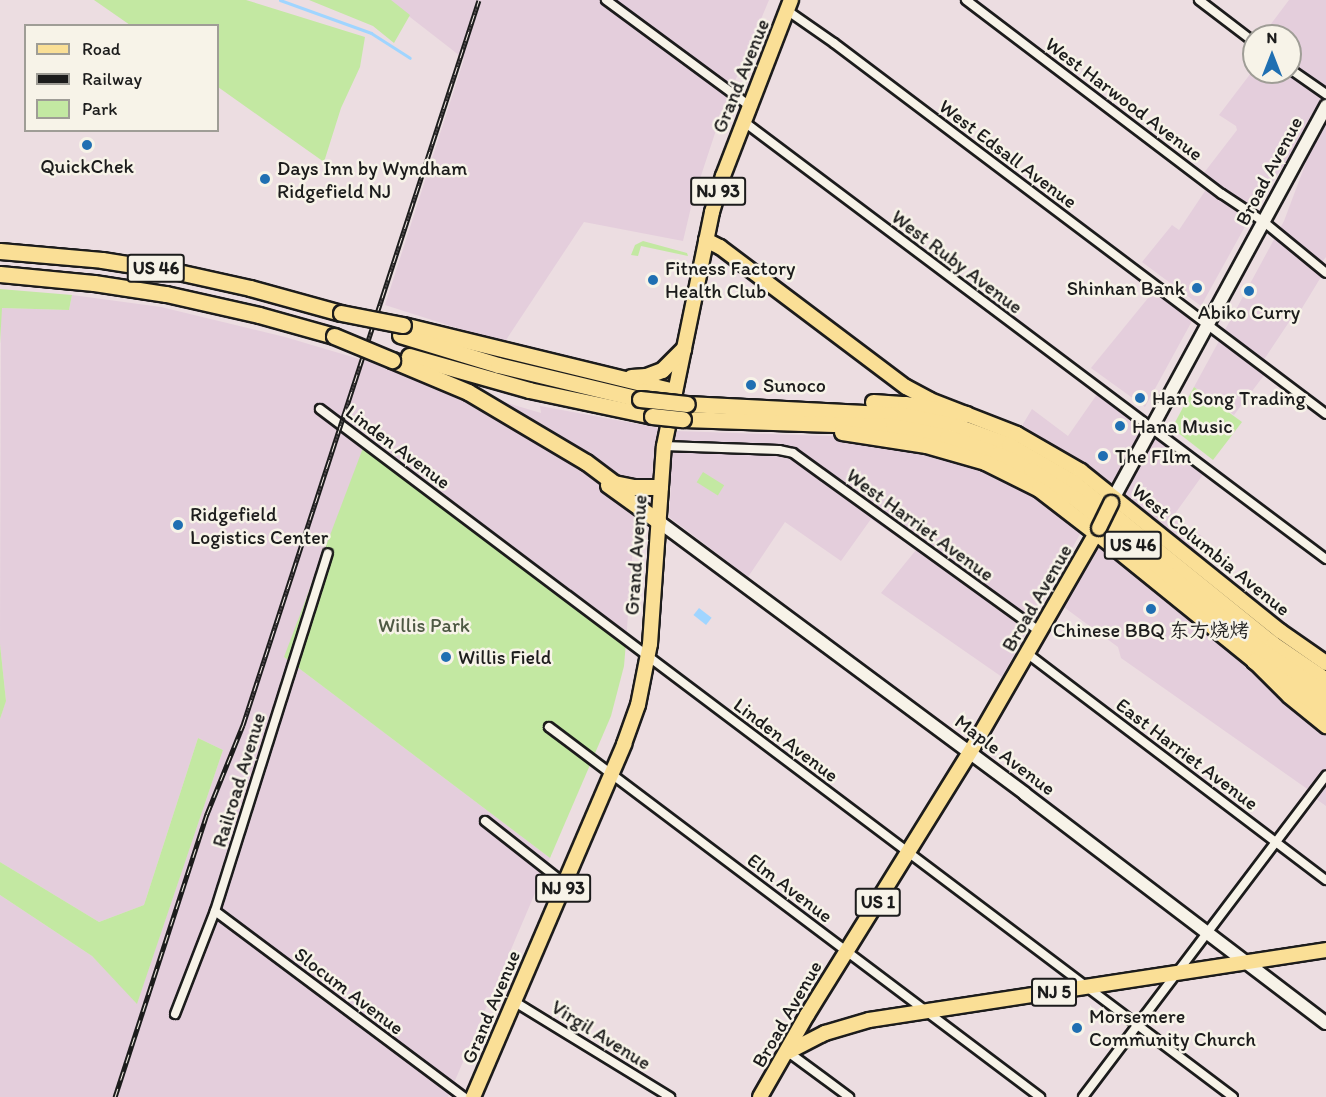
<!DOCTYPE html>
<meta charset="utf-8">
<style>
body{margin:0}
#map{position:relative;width:1326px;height:1097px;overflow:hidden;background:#ecdde1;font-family:Itim,"LXGW WenKai TC",sans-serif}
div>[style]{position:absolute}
.built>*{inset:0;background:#e4cedc}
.green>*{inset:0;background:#c3e8a2;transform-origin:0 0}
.water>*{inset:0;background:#a0d5ff;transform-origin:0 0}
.stream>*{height:3px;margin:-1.5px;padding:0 1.5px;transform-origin:1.5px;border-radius:1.5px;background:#a0d5ff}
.roads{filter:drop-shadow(2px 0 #1c1c1c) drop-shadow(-2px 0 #1c1c1c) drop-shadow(0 2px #1c1c1c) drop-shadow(0 -2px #1c1c1c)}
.street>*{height:8px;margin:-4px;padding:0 4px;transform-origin:4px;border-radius:4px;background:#f7f3e8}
.secondary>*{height:12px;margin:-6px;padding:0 6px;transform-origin:6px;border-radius:6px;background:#f7f3e8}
.primary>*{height:14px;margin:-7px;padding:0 7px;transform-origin:7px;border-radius:7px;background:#fadf96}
.highway>*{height:15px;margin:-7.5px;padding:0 7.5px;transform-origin:7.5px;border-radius:7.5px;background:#fadf96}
.rail>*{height:5px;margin-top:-2.5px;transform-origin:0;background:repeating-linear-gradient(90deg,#f7f3e8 0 9px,#1c1c1c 0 18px);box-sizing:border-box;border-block:2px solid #1c1c1c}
.bridges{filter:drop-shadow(2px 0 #1c1c1c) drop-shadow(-2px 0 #1c1c1c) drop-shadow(0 2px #1c1c1c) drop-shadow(0 -2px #1c1c1c)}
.primary-bridge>*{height:14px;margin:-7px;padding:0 7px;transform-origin:7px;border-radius:7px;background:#fadf96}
.highway-bridge>*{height:15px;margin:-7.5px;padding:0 7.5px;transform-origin:7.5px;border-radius:7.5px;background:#fadf96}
.dots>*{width:16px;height:16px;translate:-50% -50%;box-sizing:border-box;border:3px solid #f7f3e8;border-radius:50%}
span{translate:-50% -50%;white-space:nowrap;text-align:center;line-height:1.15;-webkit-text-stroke:5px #f7f3e8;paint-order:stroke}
.shield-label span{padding:2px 4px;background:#f7f3e8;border:2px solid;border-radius:4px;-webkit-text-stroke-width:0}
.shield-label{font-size:18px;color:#1c1c1c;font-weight:700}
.street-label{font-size:20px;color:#1c1c1c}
.poi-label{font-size:20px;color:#1c1c1c}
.left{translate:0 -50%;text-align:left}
.right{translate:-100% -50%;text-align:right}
.park-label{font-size:20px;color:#4e5944}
.legend{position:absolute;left:24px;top:24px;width:195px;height:108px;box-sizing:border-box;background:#f7f3e8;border:2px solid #9f9d96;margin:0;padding:8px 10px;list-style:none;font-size:18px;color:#1c1c1c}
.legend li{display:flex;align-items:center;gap:12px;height:30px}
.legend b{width:30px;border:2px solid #9f9d96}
.north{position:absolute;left:1242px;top:24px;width:60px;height:60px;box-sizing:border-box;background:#f7f3e8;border:2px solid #9f9d96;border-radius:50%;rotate:0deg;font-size:16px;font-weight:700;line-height:24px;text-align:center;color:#1c1c1c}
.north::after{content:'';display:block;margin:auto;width:21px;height:27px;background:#1f6fb2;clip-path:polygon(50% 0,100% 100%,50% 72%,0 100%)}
</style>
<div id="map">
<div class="built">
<i style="clip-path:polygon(388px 0,769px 0,722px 112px,692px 203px,683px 241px,584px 222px,504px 343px,385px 305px,464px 59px)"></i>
<i style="clip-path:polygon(1289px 0,1326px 0,1326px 104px,1258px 203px,1201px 306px,1142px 262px,1172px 225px,1179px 230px,1209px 185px,1200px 178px,1237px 130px,1236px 126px,1219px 115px,1254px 69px,1254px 72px,1290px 72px,1290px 36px,1262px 36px)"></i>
<i style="clip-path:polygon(1326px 109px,1326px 257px,1318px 267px,1324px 272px,1296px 318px,1293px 316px,1261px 364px,1268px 370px,1234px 415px,1194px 387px,1284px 221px)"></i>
<i style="clip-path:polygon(1153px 292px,1192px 321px,1145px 407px,1091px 368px)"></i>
<i style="clip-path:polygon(72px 295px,161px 307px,285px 337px,541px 413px,540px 406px,676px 431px,829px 436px,862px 439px,909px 448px,991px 471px,1038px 494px,1081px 527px,1080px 534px,1002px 677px,881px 593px,916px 550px,871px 519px,841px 561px,785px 522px,748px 577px,669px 517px,671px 486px,624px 483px,636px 505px,626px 642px,284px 657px,550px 858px,448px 1097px,0 1097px,0 895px,92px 956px,137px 1003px,223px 750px,198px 738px,144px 905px,99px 922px,0 862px,0 719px,6px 700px,0 644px,1px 308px,69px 310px)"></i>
<i style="clip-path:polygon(1100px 390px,1207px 469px,1174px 515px,1203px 537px,1190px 558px,1017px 434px,1032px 409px,1068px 436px)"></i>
<i style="clip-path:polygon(1096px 533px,1326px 726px,1326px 806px,1312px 796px,1313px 793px,1121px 658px,1118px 647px,1057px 602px)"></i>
</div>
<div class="green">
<i style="clip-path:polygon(94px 0,246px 0,365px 37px,360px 67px,341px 108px,324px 162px,218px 87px,218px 26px,130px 25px)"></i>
<i style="clip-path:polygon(309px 0,391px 0,410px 15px,394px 43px,373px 26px)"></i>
<i style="clip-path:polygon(643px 241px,687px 253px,688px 256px,641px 246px,638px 256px,631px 255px,635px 245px)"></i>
<i style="clip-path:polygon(0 289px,72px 295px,69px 310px,2px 308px,0 344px)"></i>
<i style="clip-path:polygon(1194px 387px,1242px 422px,1213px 460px,1172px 428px)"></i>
<i style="clip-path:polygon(366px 440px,626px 642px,624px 666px,611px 716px,550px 858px,284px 657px)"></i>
<i style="left:703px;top:472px;width:25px;height:12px;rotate:32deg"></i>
<i style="clip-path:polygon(0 644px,6px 701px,0 719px)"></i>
<i style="clip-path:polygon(198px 738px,223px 750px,137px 1004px,92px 956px,0 895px,0 862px,99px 922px,144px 905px)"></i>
</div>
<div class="water">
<i style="left:699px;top:608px;width:16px;height:9px;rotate:38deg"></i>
</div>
<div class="stream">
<i style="left:280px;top:0;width:97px;rotate:19.9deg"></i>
<i style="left:371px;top:33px;width:46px;rotate:32.7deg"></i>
</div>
<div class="roads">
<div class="street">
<i style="left:606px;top:0;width:179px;rotate:36.4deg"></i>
<i style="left:966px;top:0;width:321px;rotate:37.2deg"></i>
<i style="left:1222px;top:194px;width:50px;rotate:33.7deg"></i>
<i style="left:1264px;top:222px;width:80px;rotate:39.4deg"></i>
<i style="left:1199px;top:0;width:69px;rotate:37.4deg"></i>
<i style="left:788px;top:11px;width:56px;rotate:34.8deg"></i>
<i style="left:834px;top:43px;width:616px;rotate:37.02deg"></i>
<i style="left:1290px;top:69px;width:44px;rotate:34.8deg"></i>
<i style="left:743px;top:121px;width:729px;rotate:36.92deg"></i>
<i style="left:320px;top:409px;width:1143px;rotate:37deg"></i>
<i style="left:664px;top:446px;width:115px;rotate:2deg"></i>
<i style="left:779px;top:450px;width:14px;rotate:12deg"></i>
<i style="left:793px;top:453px;width:305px;rotate:35.9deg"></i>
<i style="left:1028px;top:654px;width:374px;rotate:37.2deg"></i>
<i style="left:549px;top:727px;width:615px;rotate:37deg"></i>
<i style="left:485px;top:821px;width:102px;rotate:38.2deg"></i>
<i style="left:215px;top:911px;width:311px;rotate:36.8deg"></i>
<i style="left:515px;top:1002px;width:182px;rotate:31.5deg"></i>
<i style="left:175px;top:1014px;width:110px;rotate:-68.8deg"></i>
<i style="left:215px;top:911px;width:375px;rotate:-72.5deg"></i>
<i style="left:788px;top:1052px;width:76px;rotate:36.4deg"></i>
<i style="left:1083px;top:1097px;width:403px;rotate:-52.9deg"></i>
</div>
<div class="secondary">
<i style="left:1114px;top:497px;width:445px;rotate:-61.5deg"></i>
<i style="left:658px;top:521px;width:457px;rotate:36.6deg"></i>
<i style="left:1025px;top:794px;width:378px;rotate:37.3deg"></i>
</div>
<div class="primary">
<i style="left:706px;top:240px;width:16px;rotate:27deg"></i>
<i style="left:720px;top:247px;width:233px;rotate:37deg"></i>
<i style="left:906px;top:387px;width:27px;rotate:28deg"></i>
<i style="left:930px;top:400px;width:93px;rotate:21.3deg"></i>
<i style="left:1017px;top:434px;width:74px;rotate:30deg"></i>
<i style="left:1081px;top:471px;width:255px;rotate:38.8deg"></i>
<i style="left:1280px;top:631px;width:56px;rotate:34.8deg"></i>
<i style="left:1096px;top:533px;width:203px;rotate:39deg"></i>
<i style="left:1254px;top:661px;width:49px;rotate:45deg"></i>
<i style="left:1289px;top:696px;width:48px;rotate:39deg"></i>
<i style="left:788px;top:1052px;width:42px;rotate:-27.2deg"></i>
<i style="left:825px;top:1033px;width:46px;rotate:-16.5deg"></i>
<i style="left:869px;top:1020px;width:462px;rotate:-8.7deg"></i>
<i style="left:473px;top:1097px;width:384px;rotate:-66.8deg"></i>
<i style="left:624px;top:744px;width:41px;rotate:-70.3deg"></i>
<i style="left:638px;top:705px;width:62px;rotate:-78.9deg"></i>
<i style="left:650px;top:644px;width:198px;rotate:-86deg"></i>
<i style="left:664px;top:446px;width:239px;rotate:-78.4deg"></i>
<i style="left:712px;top:212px;width:38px;rotate:-73deg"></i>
<i style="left:723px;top:176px;width:189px;rotate:-68.9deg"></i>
<i style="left:760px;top:1097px;width:95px;rotate:-60.2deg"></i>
<i style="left:807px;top:1015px;width:315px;rotate:-58.2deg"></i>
<i style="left:973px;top:747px;width:253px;rotate:-60.1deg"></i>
</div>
<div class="highway">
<i style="left:0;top:251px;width:102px;rotate:5deg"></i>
<i style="left:102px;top:260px;width:77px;rotate:9deg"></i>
<i style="left:178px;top:272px;width:74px;rotate:12.5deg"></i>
<i style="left:250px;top:288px;width:94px;rotate:15.4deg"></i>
<i style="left:0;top:274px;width:94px;rotate:5.5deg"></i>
<i style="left:94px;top:283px;width:73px;rotate:8.7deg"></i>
<i style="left:166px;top:294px;width:95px;rotate:12.7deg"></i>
<i style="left:259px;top:315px;width:78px;rotate:15.6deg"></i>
<i style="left:403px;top:325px;width:279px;rotate:13.7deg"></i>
<i style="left:400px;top:335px;width:102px;rotate:17deg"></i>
<i style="left:498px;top:365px;width:146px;rotate:13.5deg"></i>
<i style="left:409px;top:356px;width:125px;rotate:15.8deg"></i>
<i style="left:529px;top:390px;width:126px;rotate:11.9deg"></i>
<i style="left:392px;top:360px;width:82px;rotate:22.8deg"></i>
<i style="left:468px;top:392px;width:137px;rotate:30.7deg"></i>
<i style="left:586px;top:462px;width:35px;rotate:37deg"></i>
<i style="left:614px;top:483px;width:19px;rotate:12deg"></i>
<i style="left:633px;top:487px;width:27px"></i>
<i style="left:631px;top:377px;width:15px;rotate:-4deg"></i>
<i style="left:646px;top:376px;width:17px;rotate:-21deg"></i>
<i style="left:662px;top:370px;width:30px;rotate:-45deg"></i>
<i style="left:873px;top:402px;width:32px;rotate:4deg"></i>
<i style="left:905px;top:404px;width:62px;rotate:9.3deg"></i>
<i style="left:687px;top:404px;width:217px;rotate:2.9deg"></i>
<i style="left:904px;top:415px;width:54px;rotate:11.7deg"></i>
<i style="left:957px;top:426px;width:55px;rotate:20.1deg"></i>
<i style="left:1009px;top:445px;width:74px;rotate:30deg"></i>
<i style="left:1073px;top:482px;width:257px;rotate:39deg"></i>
<i style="left:1273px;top:644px;width:64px;rotate:34.2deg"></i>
<i style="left:683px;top:419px;width:210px;rotate:1.9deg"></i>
<i style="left:893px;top:426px;width:55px;rotate:11.5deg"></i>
<i style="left:947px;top:437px;width:54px;rotate:18.4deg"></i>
<i style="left:998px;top:454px;width:37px;rotate:26deg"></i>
<i style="left:1031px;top:470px;width:55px;rotate:33.1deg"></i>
<i style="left:1077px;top:500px;width:237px;rotate:39.2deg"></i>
<i style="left:1261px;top:650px;width:78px;rotate:34.1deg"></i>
<i style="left:842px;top:432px;width:85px;rotate:8.8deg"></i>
<i style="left:926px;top:445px;width:61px;rotate:16.1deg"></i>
<i style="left:985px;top:462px;width:60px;rotate:26.6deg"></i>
<i style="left:1039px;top:489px;width:72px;rotate:37.7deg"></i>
<i style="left:608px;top:485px;width:62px;rotate:35.8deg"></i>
<i style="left:1254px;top:661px;width:87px;rotate:34.2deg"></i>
</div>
</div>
<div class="rail">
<i style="left:115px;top:1097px;width:298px;rotate:-72deg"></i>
<i style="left:207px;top:814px;width:96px;rotate:-68deg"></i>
<i style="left:243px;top:725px;width:762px;rotate:-71.97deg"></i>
</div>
<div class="bridges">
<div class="primary-bridge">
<i style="left:1099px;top:528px;width:28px;rotate:-64deg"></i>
</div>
<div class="highway-bridge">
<i style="left:341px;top:313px;width:63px;rotate:11deg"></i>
<i style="left:334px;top:336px;width:63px;rotate:22.5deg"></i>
<i style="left:640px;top:399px;width:47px;rotate:6.1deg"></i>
<i style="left:652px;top:416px;width:31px;rotate:6deg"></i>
</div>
</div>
<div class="dots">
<i style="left:87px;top:145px;background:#1f6fb2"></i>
<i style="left:265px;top:179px;background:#1f6fb2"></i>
<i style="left:653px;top:280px;background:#1f6fb2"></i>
<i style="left:1197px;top:288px;background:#1f6fb2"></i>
<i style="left:1249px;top:291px;background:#1f6fb2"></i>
<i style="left:751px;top:385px;background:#1f6fb2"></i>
<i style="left:1140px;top:398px;background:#1f6fb2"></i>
<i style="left:1120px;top:426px;background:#1f6fb2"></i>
<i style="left:1103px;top:456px;background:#1f6fb2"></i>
<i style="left:178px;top:525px;background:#1f6fb2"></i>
<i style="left:1151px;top:609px;background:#1f6fb2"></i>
<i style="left:446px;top:657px;background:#1f6fb2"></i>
<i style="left:1077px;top:1028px;background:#1f6fb2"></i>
</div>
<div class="shield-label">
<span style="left:718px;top:191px">NJ 93</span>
<span style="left:156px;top:268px">US 46</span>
<span style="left:1133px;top:545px">US 46</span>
<span style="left:563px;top:888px">NJ 93</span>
<span style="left:878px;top:902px">US 1</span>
<span style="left:1054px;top:992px">NJ 5</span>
</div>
<div class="street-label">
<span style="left:741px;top:76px;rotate:-68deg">Grand Avenue</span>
<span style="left:1124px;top:99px;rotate:37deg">West Harwood Avenue</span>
<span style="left:1008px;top:154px;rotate:37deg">West Edsall Avenue</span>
<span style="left:1269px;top:171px;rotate:-62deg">Broad Avenue</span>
<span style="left:957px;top:262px;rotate:37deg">West Ruby Avenue</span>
<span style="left:398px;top:447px;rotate:37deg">Linden Avenue</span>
<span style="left:920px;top:525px;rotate:36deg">West Harriet Avenue</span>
<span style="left:1211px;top:550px;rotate:39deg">West Columbia Avenue</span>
<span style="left:636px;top:555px;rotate:-86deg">Grand Avenue</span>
<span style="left:1037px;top:598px;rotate:-60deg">Broad Avenue</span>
<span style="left:786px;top:740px;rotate:37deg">Linden Avenue</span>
<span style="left:1187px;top:754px;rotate:37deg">East Harriet Avenue</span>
<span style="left:1005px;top:755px;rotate:37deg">Maple Avenue</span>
<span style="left:239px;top:780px;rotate:-73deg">Railroad Avenue</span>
<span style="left:790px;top:888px;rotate:37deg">Elm Avenue</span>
<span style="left:349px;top:991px;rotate:37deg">Slocum Avenue</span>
<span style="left:491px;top:1007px;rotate:-67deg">Grand Avenue</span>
<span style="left:787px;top:1014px;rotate:-60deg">Broad Avenue</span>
<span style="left:601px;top:1035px;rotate:32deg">Virgil Avenue</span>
</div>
<div class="poi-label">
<span style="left:87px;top:166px">QuickChek</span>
<span class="left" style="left:277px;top:180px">Days Inn by Wyndham<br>Ridgefield NJ</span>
<span class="left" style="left:665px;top:280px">Fitness Factory<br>Health Club</span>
<span class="right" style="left:1185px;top:288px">Shinhan Bank</span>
<span style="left:1249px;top:312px">Abiko Curry</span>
<span class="left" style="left:763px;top:385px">Sunoco</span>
<span class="left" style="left:1152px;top:398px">Han Song Trading</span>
<span class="left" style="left:1132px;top:426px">Hana Music</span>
<span class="left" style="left:1115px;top:456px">The FIlm</span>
<span class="left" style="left:190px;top:526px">Ridgefield<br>Logistics Center</span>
<span style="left:1151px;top:630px">Chinese BBQ 东方烧烤</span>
<span class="left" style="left:458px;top:657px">Willis Field</span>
<span class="left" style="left:1089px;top:1028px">Morsemere<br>Community Church</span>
</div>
<div class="park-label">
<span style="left:424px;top:625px">Willis Park</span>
</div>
<ul class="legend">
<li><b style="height:8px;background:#fadf96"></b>Road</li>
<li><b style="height:8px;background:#1c1c1c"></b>Railway</li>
<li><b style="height:16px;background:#c3e8a2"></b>Park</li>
</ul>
<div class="north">N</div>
</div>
